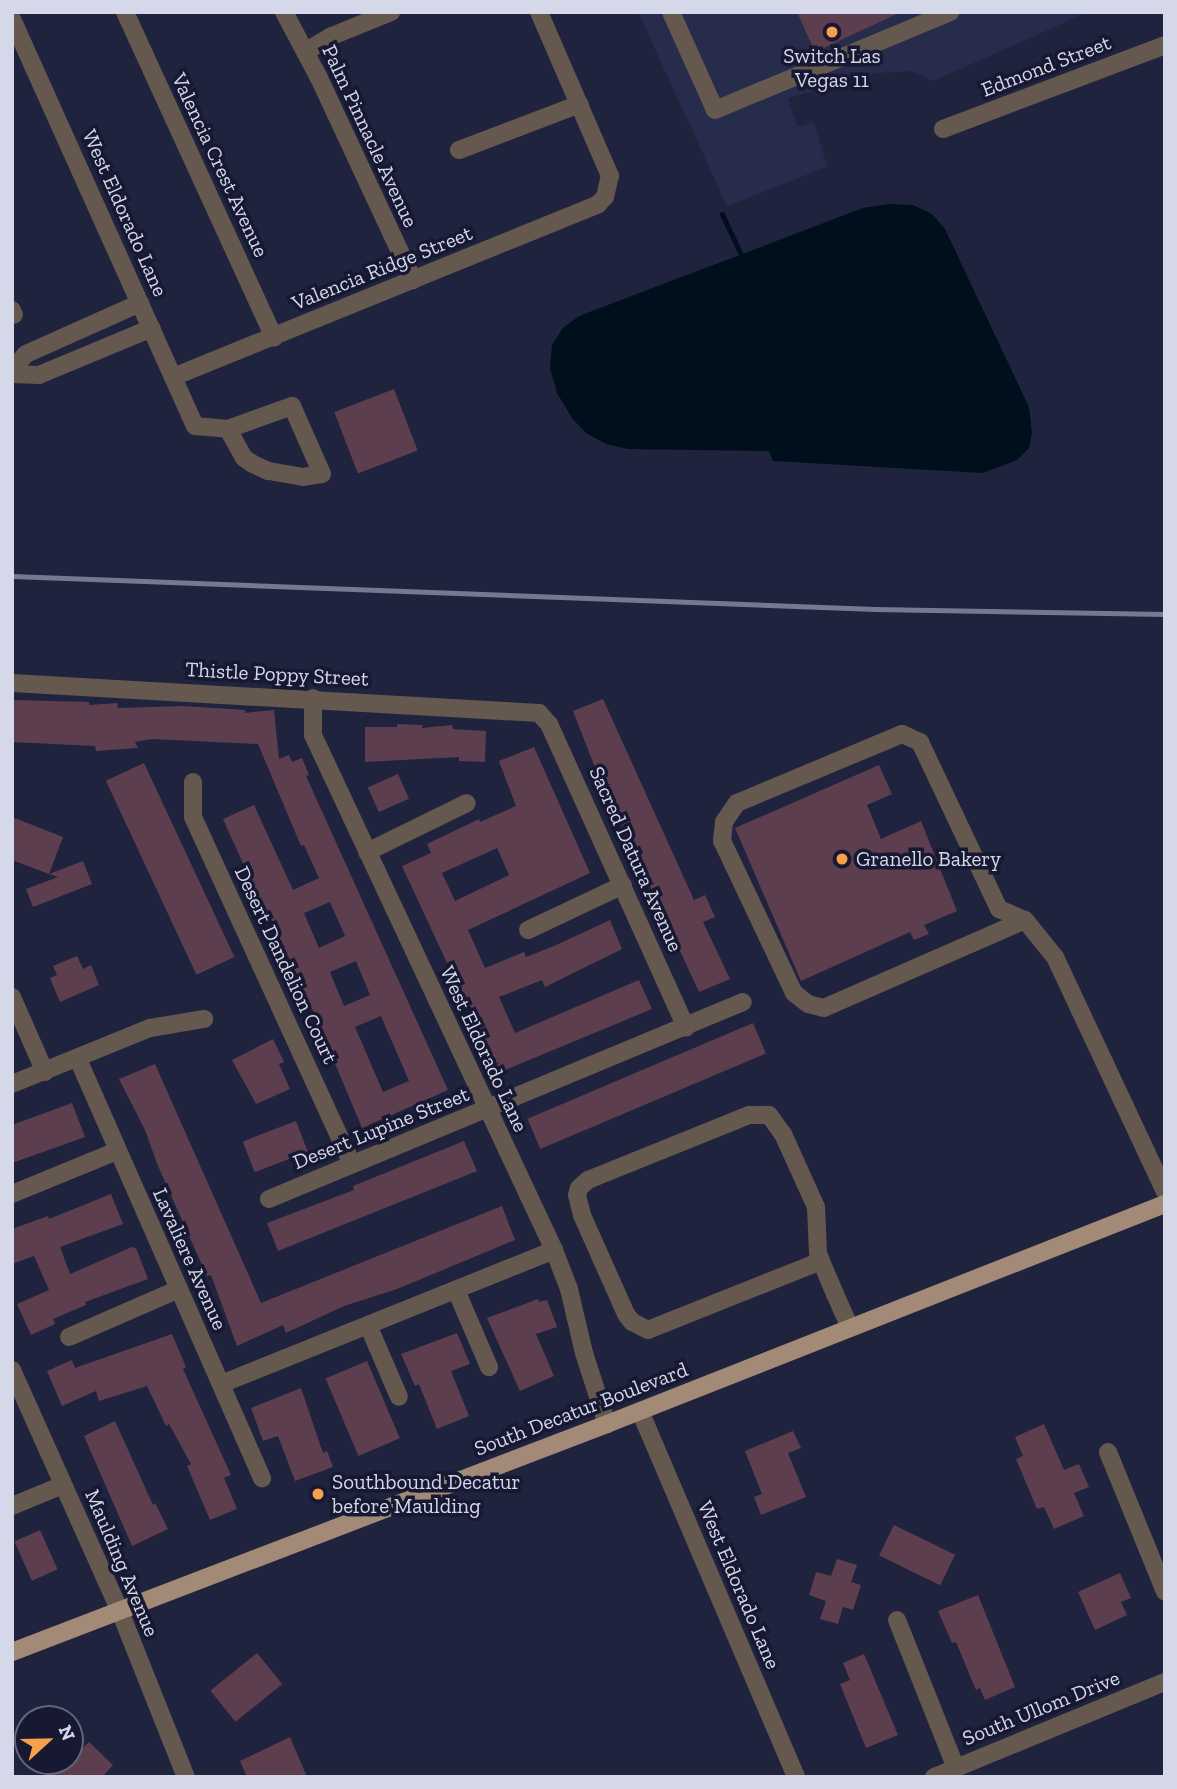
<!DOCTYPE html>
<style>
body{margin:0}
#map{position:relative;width:1177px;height:1789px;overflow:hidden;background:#20233e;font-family:"Zilla Slab",serif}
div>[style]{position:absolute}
.built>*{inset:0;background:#272b4c}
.water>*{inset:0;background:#000f1c}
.stream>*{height:5px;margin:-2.5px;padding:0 2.5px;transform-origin:2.5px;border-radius:2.5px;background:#000f1c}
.building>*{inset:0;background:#5d3e4f;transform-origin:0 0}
.minor>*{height:18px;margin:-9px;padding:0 9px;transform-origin:9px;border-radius:9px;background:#65584f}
.major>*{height:18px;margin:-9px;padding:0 9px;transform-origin:9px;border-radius:9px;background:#a38a76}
.rail>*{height:5px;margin:-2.5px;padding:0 2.5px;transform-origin:2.5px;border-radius:2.5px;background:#76798f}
.dots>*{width:19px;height:19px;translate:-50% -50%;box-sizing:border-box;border:4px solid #171933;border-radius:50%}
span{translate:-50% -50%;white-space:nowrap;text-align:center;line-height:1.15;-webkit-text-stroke:7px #171933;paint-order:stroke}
.poi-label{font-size:21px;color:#d4d8e9}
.left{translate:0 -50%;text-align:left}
.street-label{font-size:21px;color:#d4d8e9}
.frame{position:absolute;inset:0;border:14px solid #d4d8e9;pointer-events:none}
.north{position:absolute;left:14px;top:1705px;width:70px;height:70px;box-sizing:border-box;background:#171933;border:2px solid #63657c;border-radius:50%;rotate:68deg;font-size:19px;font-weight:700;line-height:28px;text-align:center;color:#d4d8e9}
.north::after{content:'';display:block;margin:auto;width:24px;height:32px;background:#f9a04c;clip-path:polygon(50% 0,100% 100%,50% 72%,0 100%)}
</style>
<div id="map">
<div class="built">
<i style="clip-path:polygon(638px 12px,1088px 12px,934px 81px,910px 71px,878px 73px,788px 98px,797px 127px,814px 122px,827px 167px,727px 206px)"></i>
</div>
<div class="water">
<i style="clip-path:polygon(889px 204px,913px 205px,932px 214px,945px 229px,1029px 407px,1032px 433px,1029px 448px,1017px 460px,983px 473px,773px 461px,769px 451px,628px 449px,606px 444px,586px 433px,572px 418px,557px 393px,550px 368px,552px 345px,563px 328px,579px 316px,863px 208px)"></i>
</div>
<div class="stream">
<i style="left:722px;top:214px;width:50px;rotate:65deg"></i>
</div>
<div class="building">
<i style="clip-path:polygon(797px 12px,901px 12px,815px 52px)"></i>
<i style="left:394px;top:389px;width:66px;height:64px;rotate:69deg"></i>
<i style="clip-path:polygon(603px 699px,694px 900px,705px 895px,715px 917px,703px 922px,730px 979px,699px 992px,594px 765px,573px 711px)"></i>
<i style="clip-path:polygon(evenodd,12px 700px,89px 702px,89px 705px,117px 703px,118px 708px,183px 706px,245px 710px,245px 713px,274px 710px,279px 759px,289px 755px,292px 762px,302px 758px,309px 775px,306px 776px,448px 1090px,362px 1128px,314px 1013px,288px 956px,285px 957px,223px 819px,254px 805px,293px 890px,319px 878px,304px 845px,301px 846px,258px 744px,152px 739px,135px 742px,138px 748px,96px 751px,95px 746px,12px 742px,12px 700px,330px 902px,345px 936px,319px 948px,304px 913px,330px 902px,12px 700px,356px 961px,370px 995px,344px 1006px,330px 972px,356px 961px,12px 700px,381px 1016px,409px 1081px,383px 1092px,355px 1027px,381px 1016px)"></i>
<i style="clip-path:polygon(397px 724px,423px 725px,422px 728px,452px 725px,453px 729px,486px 731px,485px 762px,459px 761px,459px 757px,365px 762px,365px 727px,397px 727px)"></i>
<i style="clip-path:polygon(evenodd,534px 747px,590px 873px,468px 930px,485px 968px,524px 952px,526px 957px,554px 946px,610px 920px,622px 949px,545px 987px,542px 980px,499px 997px,515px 1033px,639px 980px,652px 1009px,498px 1073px,402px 866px,431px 853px,427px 844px,479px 819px,480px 822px,516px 806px,499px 761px,534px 747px,497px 848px,509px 875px,455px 901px,442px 873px,497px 848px)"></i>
<i style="left:144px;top:763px;width:214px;height:42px;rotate:65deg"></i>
<i style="clip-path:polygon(879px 765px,892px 794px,867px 805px,881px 839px,921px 821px,957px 911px,924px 925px,929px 934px,914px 940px,910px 932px,801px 981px,735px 828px)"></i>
<i style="left:398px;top:774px;width:27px;height:33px;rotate:66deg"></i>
<i style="clip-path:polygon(12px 817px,63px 837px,49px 874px,12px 860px)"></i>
<i style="clip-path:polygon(83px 861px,92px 884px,33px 907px,26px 889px,58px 877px,49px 874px)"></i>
<i style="clip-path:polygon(77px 956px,83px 969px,91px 965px,99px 985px,60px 1002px,50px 978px,57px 975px,53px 966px)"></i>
<i style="left:753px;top:1023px;width:33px;height:245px;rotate:67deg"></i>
<i style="clip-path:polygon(273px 1039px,284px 1062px,279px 1064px,290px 1089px,256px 1104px,232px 1060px)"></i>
<i style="clip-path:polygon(155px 1064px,261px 1303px,502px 1206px,515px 1240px,397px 1289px,344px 1306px,286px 1333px,283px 1325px,237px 1346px,211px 1275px,207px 1276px,158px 1166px,145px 1130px,119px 1079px)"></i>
<i style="clip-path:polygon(72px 1103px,85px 1137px,12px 1163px,12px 1125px)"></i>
<i style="left:296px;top:1121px;width:33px;height:57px;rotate:69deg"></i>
<i style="clip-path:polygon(464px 1141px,477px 1171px,278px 1251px,267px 1223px,354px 1190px,353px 1186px)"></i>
<i style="clip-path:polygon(111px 1194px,123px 1224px,60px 1247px,70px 1274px,132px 1247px,136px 1248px,148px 1279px,85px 1302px,86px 1305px,53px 1319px,55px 1324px,31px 1335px,17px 1304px,49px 1290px,34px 1256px,12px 1264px,12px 1229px,48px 1216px,49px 1219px)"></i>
<i style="clip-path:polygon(538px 1299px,539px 1302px,547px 1300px,557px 1327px,536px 1334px,554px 1376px,520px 1391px,487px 1318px)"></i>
<i style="clip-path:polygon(457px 1333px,470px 1364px,451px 1371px,469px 1416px,437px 1429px,419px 1384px,415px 1386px,401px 1354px)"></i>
<i style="clip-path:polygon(172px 1334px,186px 1367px,183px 1369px,231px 1475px,224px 1478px,237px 1509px,210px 1520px,187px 1466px,191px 1464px,169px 1424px,166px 1426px,147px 1386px,99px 1401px,96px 1391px,62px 1406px,47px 1371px,72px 1360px,75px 1368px)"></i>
<i style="left:367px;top:1361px;width:84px;height:45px;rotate:67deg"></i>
<i style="clip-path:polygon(301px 1388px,323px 1453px,327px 1451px,333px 1467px,295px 1481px,278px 1436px,263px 1441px,251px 1408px)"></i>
<i style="clip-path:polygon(115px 1421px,153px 1505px,155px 1503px,168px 1529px,132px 1546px,84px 1436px)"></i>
<i style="clip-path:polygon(1044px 1424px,1064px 1470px,1079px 1464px,1089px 1487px,1074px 1493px,1084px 1516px,1054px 1529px,1044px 1507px,1037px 1509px,1016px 1459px,1023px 1456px,1015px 1437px)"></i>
<i style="clip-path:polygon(793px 1431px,801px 1448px,788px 1453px,806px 1497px,761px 1515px,754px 1497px,762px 1494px,745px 1451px)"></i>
<i style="left:894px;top:1525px;width:68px;height:34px;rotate:26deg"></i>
<i style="left:40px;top:1530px;width:43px;height:28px;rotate:66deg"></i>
<i style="clip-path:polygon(837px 1559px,857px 1565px,851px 1582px,861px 1585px,853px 1610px,843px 1607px,838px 1624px,820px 1619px,826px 1601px,809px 1595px,816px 1572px,831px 1576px)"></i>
<i style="clip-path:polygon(1120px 1573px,1131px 1598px,1121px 1602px,1127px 1615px,1095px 1630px,1078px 1592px)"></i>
<i style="clip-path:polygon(978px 1595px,1015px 1687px,985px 1700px,980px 1688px,976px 1690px,956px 1642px,952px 1643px,938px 1611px)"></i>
<i style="left:257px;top:1653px;width:40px;height:60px;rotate:51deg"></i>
<i style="clip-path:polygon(864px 1654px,898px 1735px,866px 1748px,840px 1684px,850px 1680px,843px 1663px)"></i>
<i style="clip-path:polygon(290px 1737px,307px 1777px,247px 1777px,240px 1761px)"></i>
<i style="clip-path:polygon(89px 1742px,113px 1765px,102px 1777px,42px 1777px,50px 1768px,43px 1761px,70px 1761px)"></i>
</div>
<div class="minor">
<i style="left:125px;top:12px;width:358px;rotate:65.4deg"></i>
<i style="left:284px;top:12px;width:75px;rotate:62.1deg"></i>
<i style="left:319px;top:78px;width:223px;rotate:65deg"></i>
<i style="left:671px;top:12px;width:107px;rotate:65.8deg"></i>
<i style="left:715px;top:110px;width:255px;rotate:-22.6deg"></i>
<i style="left:12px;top:19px;width:446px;rotate:65.8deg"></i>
<i style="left:195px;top:426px;width:33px;rotate:5deg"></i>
<i style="left:228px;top:429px;width:68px;rotate:-19.8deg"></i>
<i style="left:292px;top:406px;width:74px;rotate:66.2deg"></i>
<i style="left:322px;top:474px;width:19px;rotate:171deg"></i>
<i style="left:303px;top:477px;width:36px;rotate:-170deg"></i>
<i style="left:268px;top:471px;width:17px;rotate:-155deg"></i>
<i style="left:253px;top:464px;width:11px;rotate:-146deg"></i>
<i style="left:244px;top:458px;width:33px;rotate:-119deg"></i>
<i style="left:305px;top:52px;width:31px;rotate:-31deg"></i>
<i style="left:332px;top:36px;width:64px;rotate:-22.1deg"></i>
<i style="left:943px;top:129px;width:237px;rotate:-20.7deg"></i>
<i style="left:459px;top:150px;width:129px;rotate:-20.8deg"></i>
<i style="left:12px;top:310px;width:5px;rotate:68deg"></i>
<i style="left:12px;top:370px;width:21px;rotate:-49deg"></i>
<i style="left:26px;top:354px;width:125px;rotate:-24.1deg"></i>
<i style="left:12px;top:374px;width:27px;rotate:2deg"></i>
<i style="left:39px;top:375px;width:122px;rotate:-22.6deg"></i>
<i style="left:173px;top:377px;width:459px;rotate:-22.1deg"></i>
<i style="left:598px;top:204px;width:10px;rotate:-45deg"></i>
<i style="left:605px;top:197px;width:22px;rotate:-77deg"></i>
<i style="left:610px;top:176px;width:179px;rotate:-113.4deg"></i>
<i style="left:12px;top:683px;width:528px;rotate:3.26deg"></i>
<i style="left:539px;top:713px;width:15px;rotate:48deg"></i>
<i style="left:549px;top:724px;width:333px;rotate:65.7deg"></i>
<i style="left:313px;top:698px;width:37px;rotate:90deg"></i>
<i style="left:313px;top:735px;width:569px;rotate:64.92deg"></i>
<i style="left:554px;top:1250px;width:42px;rotate:69deg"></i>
<i style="left:569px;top:1289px;width:66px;rotate:76.8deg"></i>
<i style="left:584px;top:1353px;width:75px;rotate:72.1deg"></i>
<i style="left:193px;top:782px;width:35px;rotate:90deg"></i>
<i style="left:193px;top:817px;width:382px;rotate:65.4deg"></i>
<i style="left:367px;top:852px;width:111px;rotate:-26.1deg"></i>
<i style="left:1025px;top:920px;width:219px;rotate:156.4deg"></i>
<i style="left:824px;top:1008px;width:16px;rotate:-166deg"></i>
<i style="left:808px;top:1004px;width:18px;rotate:-142deg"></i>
<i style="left:794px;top:993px;width:168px;rotate:-115.3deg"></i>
<i style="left:722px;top:841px;width:19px;rotate:-84deg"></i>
<i style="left:724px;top:822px;width:23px;rotate:-56deg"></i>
<i style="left:737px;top:803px;width:179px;rotate:-22.7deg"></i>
<i style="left:902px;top:734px;width:20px;rotate:24deg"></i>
<i style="left:920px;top:742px;width:185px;rotate:64.7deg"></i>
<i style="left:999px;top:909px;width:28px;rotate:23deg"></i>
<i style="left:1025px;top:920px;width:48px;rotate:51deg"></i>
<i style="left:1055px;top:957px;width:259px;rotate:64.9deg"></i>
<i style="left:528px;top:930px;width:105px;rotate:-25.3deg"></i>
<i style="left:12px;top:997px;width:82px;rotate:66.3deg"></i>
<i style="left:78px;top:1059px;width:458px;rotate:66.3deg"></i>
<i style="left:12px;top:1084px;width:149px;rotate:-22.1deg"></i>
<i style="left:150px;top:1028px;width:55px;rotate:-9.5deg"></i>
<i style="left:12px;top:1194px;width:113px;rotate:-22.3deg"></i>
<i style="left:269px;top:1199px;width:513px;rotate:-22.57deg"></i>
<i style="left:821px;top:1261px;width:186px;rotate:158.3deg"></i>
<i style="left:648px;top:1330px;width:18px;rotate:-153deg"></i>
<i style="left:632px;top:1322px;width:10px;rotate:-127deg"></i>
<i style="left:626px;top:1314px;width:108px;rotate:-114deg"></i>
<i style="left:582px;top:1215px;width:21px;rotate:-104deg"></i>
<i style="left:577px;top:1195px;width:7px;rotate:-74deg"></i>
<i style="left:579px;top:1188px;width:12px;rotate:-42deg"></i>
<i style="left:588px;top:1180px;width:174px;rotate:-22deg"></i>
<i style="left:749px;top:1115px;width:20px"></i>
<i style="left:769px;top:1115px;width:24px;rotate:54deg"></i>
<i style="left:783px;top:1134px;width:80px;rotate:65.7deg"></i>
<i style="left:816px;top:1207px;width:46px;rotate:87.5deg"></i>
<i style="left:818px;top:1253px;width:9px;rotate:69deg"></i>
<i style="left:821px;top:1261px;width:36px;rotate:67deg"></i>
<i style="left:835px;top:1294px;width:37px;rotate:66deg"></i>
<i style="left:456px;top:1290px;width:84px;rotate:66.8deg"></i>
<i style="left:368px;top:1325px;width:78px;rotate:66.7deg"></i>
<i style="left:69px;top:1337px;width:120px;rotate:-23.6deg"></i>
<i style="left:12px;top:1370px;width:262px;rotate:65.9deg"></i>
<i style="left:119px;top:1609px;width:181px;rotate:68.3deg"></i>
<i style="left:221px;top:1384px;width:359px;rotate:-21.9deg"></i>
<i style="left:640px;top:1411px;width:398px;rotate:66.9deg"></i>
<i style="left:1108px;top:1452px;width:151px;rotate:67.8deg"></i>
<i style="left:12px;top:1506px;width:55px;rotate:-22.4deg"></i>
<i style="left:897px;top:1620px;width:159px;rotate:68.3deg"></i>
<i style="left:934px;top:1777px;width:250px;rotate:-22.4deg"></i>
</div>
<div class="major">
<i style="left:12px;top:1652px;width:637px;rotate:-20.97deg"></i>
<i style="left:607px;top:1424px;width:600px;rotate:-21.52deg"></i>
</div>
<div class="rail">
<i style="left:12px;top:576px;width:864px;rotate:2.19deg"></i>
<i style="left:875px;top:609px;width:290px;rotate:1deg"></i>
</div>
<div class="dots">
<i style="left:832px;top:32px;background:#f9a04c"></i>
<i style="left:842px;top:859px;background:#f9a04c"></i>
<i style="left:318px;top:1494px;background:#f9a04c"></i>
</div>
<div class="poi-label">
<span style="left:832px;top:68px">Switch Las<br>Vegas 11</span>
<span class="left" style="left:856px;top:859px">Granello Bakery</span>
<span class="left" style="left:332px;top:1494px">Southbound Decatur<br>before Maulding</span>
</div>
<div class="street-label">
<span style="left:1046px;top:66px;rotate:-21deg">Edmond Street</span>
<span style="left:370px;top:136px;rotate:65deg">Palm Pinnacle Avenue</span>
<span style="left:220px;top:165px;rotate:65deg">Valencia Crest Avenue</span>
<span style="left:125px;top:213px;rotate:66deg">West Eldorado Lane</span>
<span style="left:382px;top:268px;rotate:-22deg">Valencia Ridge Street</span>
<span style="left:277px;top:674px;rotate:3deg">Thistle Poppy Street</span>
<span style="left:636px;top:859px;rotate:66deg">Sacred Datura Avenue</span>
<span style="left:286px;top:965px;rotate:65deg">Desert Dandelion Court</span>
<span style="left:484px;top:1049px;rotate:65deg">West Eldorado Lane</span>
<span style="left:381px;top:1128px;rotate:-22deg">Desert Lupine Street</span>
<span style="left:190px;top:1259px;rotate:66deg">Lavaliere Avenue</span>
<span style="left:581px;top:1409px;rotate:-21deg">South Decatur Boulevard</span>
<span style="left:122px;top:1563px;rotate:67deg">Maulding Avenue</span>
<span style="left:739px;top:1585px;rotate:67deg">West Eldorado Lane</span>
<span style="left:1041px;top:1708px;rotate:-22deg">South Ullom Drive</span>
</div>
<div class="frame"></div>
<div class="north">N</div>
</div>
